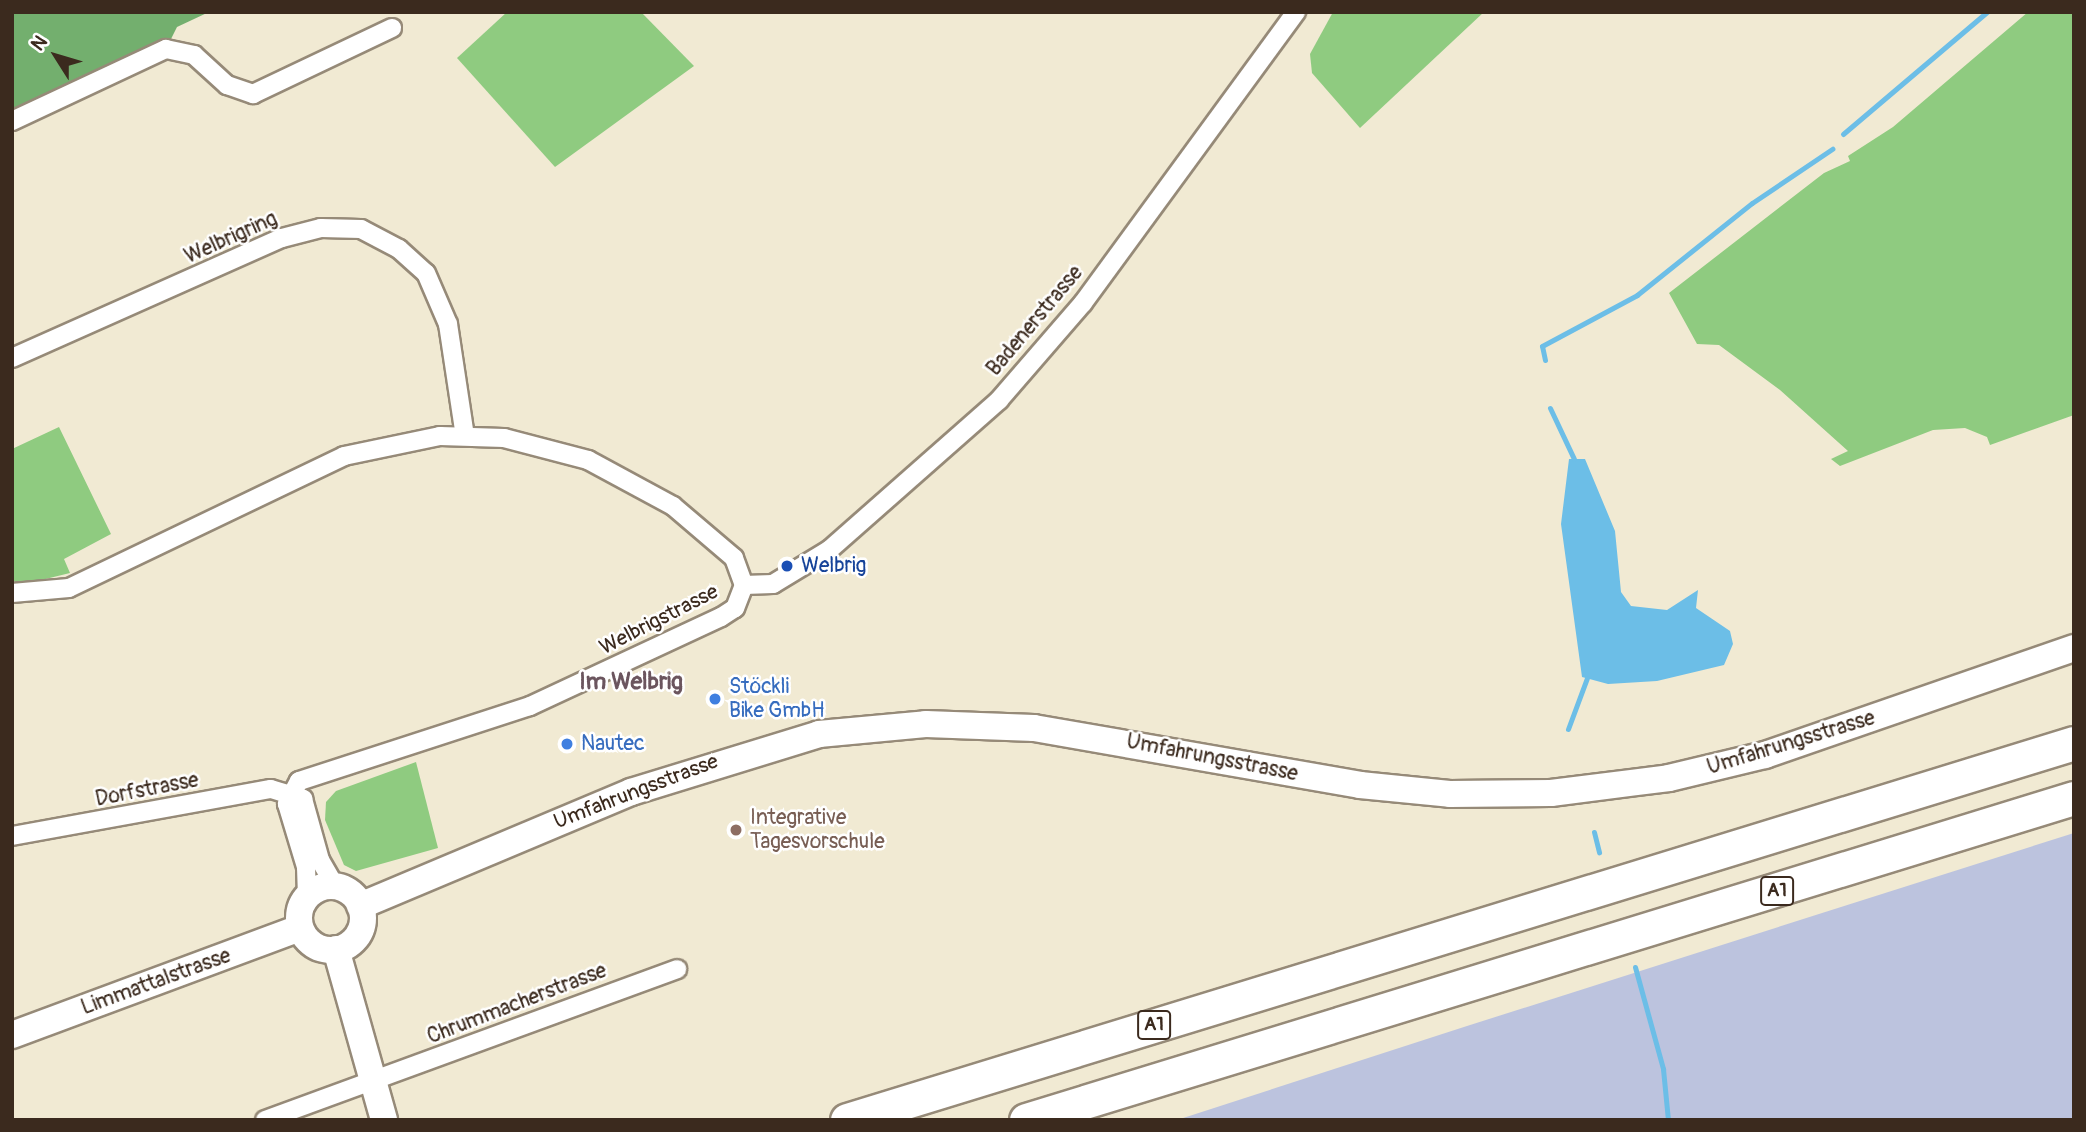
<!DOCTYPE html>
<meta charset="utf-8">
<style>
body{margin:0}
#map{position:relative;width:2086px;height:1132px;overflow:hidden;background:#f1ead3;font-family:Pangolin,sans-serif}
div>[style]{position:absolute}
.industrial>*{inset:0;background:#bcc3de}
.green>*{inset:0;background:#8fcb80}
.forest>*{inset:0;background:#73af6e}
.water>*{inset:0;background:#6cbee7}
.stream>*{height:5px;margin:-2.5px;padding:0 2.5px;transform-origin:2.5px;border-radius:2.5px;background:#6cbee7}
.roads{filter:drop-shadow(2px 0 #968a78) drop-shadow(-2px 0 #968a78) drop-shadow(0 2px #968a78) drop-shadow(0 -2px #968a78)}
.street>*{height:18px;margin:-9px;padding:0 9px;transform-origin:9px;border-radius:9px;background:#fff}
.secondary>*{height:26px;margin:-13px;padding:0 13px;transform-origin:13px;border-radius:13px;background:#fff}
.secondary>.ring{margin:-13px;padding:0;box-sizing:content-box;background:none;border:26px solid #fff;border-radius:50%}
.highway>*{height:33px;margin:-16.5px;padding:0 16.5px;transform-origin:16.5px;border-radius:16.5px;background:#fff}
.dots>*{width:19px;height:19px;translate:-50% -50%;box-sizing:border-box;border:4px solid #fff;border-radius:50%}
span{translate:-50% -50%;white-space:nowrap;text-align:center;line-height:1.15;-webkit-text-stroke:5px #fff;paint-order:stroke}
.shield-label span{padding:2px 5px;background:#fff;border:2px solid;border-radius:5px;-webkit-text-stroke-width:0}
.shield-label{font-size:19px;color:#3b2a1e;font-weight:700}
.street-label{font-size:21px;color:#3b2a1e}
.transit-label{font-size:21px;color:#164399}
.left{translate:0 -50%;text-align:left}
.shop-label{font-size:21px;color:#366cbe}
.education-label{font-size:21px;color:#785e54}
.neighbourhood-label{font-size:23px;color:#6b555e;font-weight:700}
.frame{position:absolute;inset:0;border:14px solid #3b2a1e;pointer-events:none}
.north{position:absolute;left:21px;top:21px;width:70px;height:70px;-webkit-text-stroke:5px #fff;paint-order:stroke;rotate:307deg;font-size:19px;font-weight:700;line-height:28px;text-align:center;color:#3b2a1e}
.north::after{content:'';display:block;margin:auto;width:24px;height:32px;background:#3b2a1e;clip-path:polygon(50% 0,100% 100%,50% 72%,0 100%)}
</style>
<div id="map">
<div class="industrial">
<i style="clip-path:polygon(2074px 833px,2074px 1120px,1177px 1120px,1467px 1026px)"></i>
</div>
<div class="green">
<i style="clip-path:polygon(507px 12px,641px 12px,694px 66px,555px 167px,457px 58px)"></i>
<i style="clip-path:polygon(1333px 12px,1484px 12px,1360px 128px,1312px 73px,1310px 54px)"></i>
<i style="clip-path:polygon(2028px 12px,2074px 12px,2074px 415px,1990px 445px,1987px 437px,1965px 428px,1933px 430px,1840px 466px,1831px 459px,1848px 451px,1780px 390px,1719px 345px,1697px 344px,1669px 293px,1824px 173px,1850px 161px,1848px 156px,1893px 127px)"></i>
<i style="clip-path:polygon(59px 427px,111px 534px,64px 559px,70px 573px,25px 584px,12px 581px,12px 449px)"></i>
<i style="clip-path:polygon(416px 762px,438px 848px,356px 871px,344px 865px,325px 820px,326px 802px,336px 791px)"></i>
</div>
<div class="forest">
<i style="clip-path:polygon(12px 12px,209px 12px,177px 27px,166px 49px,12px 119px)"></i>
</div>
<div class="water">
<i style="clip-path:polygon(1569px 459px,1585px 459px,1615px 531px,1621px 592px,1631px 606px,1667px 610px,1698px 590px,1696px 608px,1730px 631px,1733px 644px,1724px 665px,1657px 681px,1608px 684px,1582px 677px,1561px 524px)"></i>
</div>
<div class="stream">
<i style="left:1843px;top:134px;width:189px;rotate:-40.3deg"></i>
<i style="left:1545px;top:360px;width:14px;rotate:-102deg"></i>
<i style="left:1542px;top:346px;width:108px;rotate:-28.2deg"></i>
<i style="left:1637px;top:295px;width:147px;rotate:-38.7deg"></i>
<i style="left:1752px;top:203px;width:97px;rotate:-34deg"></i>
<i style="left:1550px;top:408px;width:56px;rotate:64.8deg"></i>
<i style="left:1568px;top:729px;width:54px;rotate:-69.6deg"></i>
<i style="left:1594px;top:832px;width:21px;rotate:76deg"></i>
<i style="left:1635px;top:967px;width:106px;rotate:74.6deg"></i>
<i style="left:1663px;top:1069px;width:51px;rotate:84.4deg"></i>
</div>
<div class="roads">
<div class="street">
<i style="left:12px;top:121px;width:170px;rotate:-25.1deg"></i>
<i style="left:166px;top:49px;width:29px;rotate:12deg"></i>
<i style="left:194px;top:55px;width:45px;rotate:42.3deg"></i>
<i style="left:227px;top:85px;width:28px;rotate:19deg"></i>
<i style="left:253px;top:94px;width:154px;rotate:-25.4deg"></i>
<i style="left:12px;top:358px;width:295px;rotate:-24deg"></i>
<i style="left:282px;top:238px;width:40px;rotate:-14.4deg"></i>
<i style="left:321px;top:228px;width:40px;rotate:1.4deg"></i>
<i style="left:361px;top:229px;width:43px;rotate:27.8deg"></i>
<i style="left:399px;top:249px;width:36px;rotate:42deg"></i>
<i style="left:426px;top:273px;width:56px;rotate:66.7deg"></i>
<i style="left:448px;top:324px;width:113px;rotate:81.4deg"></i>
<i style="left:744px;top:585px;width:29px;rotate:-2deg"></i>
<i style="left:773px;top:584px;width:66px;rotate:-31.3deg"></i>
<i style="left:829px;top:550px;width:227px;rotate:-41.4deg"></i>
<i style="left:999px;top:400px;width:128px;rotate:-49.1deg"></i>
<i style="left:1083px;top:303px;width:361px;rotate:-53.8deg"></i>
<i style="left:12px;top:593px;width:57px;rotate:-5deg"></i>
<i style="left:69px;top:588px;width:305px;rotate:-25.6deg"></i>
<i style="left:344px;top:456px;width:98px;rotate:-11.8deg"></i>
<i style="left:440px;top:436px;width:64px;rotate:1.8deg"></i>
<i style="left:504px;top:438px;width:87px;rotate:14.7deg"></i>
<i style="left:588px;top:460px;width:97px;rotate:28.4deg"></i>
<i style="left:673px;top:506px;width:80px;rotate:40.4deg"></i>
<i style="left:734px;top:558px;width:29px;rotate:70deg"></i>
<i style="left:744px;top:585px;width:25px;rotate:111deg"></i>
<i style="left:735px;top:608px;width:17px;rotate:147deg"></i>
<i style="left:721px;top:617px;width:211px;rotate:155deg"></i>
<i style="left:530px;top:706px;width:243px;rotate:162deg"></i>
<i style="left:299px;top:781px;width:26px;rotate:118deg"></i>
<i style="left:287px;top:804px;width:66px;rotate:73.2deg"></i>
<i style="left:306px;top:867px;width:29px;rotate:88deg"></i>
<i style="left:12px;top:836px;width:263px;rotate:-10.3deg"></i>
<i style="left:271px;top:789px;width:34px;rotate:17deg"></i>
<i style="left:303px;top:799px;width:63px;rotate:74.4deg"></i>
<i style="left:320px;top:860px;width:30px;rotate:60deg"></i>
<i style="left:265px;top:1120px;width:439px;rotate:-20.1deg"></i>
</div>
<div class="secondary">
<i class="ring" style="left:299px;top:886px;width:38px;height:38px"></i>
<i style="left:360px;top:906px;width:294px;rotate:-22.8deg"></i>
<i style="left:631px;top:792px;width:197px;rotate:-17.1deg"></i>
<i style="left:819px;top:734px;width:107px;rotate:-5.3deg"></i>
<i style="left:926px;top:724px;width:108px;rotate:2.1deg"></i>
<i style="left:1034px;top:728px;width:331px;rotate:9.9deg"></i>
<i style="left:1360px;top:785px;width:90px;rotate:5.7deg"></i>
<i style="left:1450px;top:794px;width:101px;rotate:-0.6deg"></i>
<i style="left:1551px;top:793px;width:119px;rotate:-7.2deg"></i>
<i style="left:1669px;top:778px;width:99px;rotate:-13.5deg"></i>
<i style="left:1765px;top:755px;width:327px;rotate:-19.1deg"></i>
<i style="left:336px;top:949px;width:178px;rotate:74.3deg"></i>
<i style="left:12px;top:1035px;width:307px;rotate:-20.4deg"></i>
</div>
<div class="highway">
<i style="left:847px;top:1120px;width:1284px;rotate:-17.08deg"></i>
<i style="left:1026px;top:1120px;width:1096px;rotate:-17.08deg"></i>
</div>
</div>
<div class="dots">
<i style="left:787px;top:566px;background:#1a4fb4"></i>
<i style="left:715px;top:699px;background:#3f7fe0"></i>
<i style="left:567px;top:744px;background:#3f7fe0"></i>
<i style="left:736px;top:830px;background:#8d6e63"></i>
</div>
<div class="shield-label">
<span style="left:1777px;top:891px">A1</span>
<span style="left:1154px;top:1025px">A1</span>
</div>
<div class="street-label">
<span style="left:231px;top:238px;rotate:-24deg">Welbrigring</span>
<span style="left:1035px;top:321px;rotate:-50deg">Badenerstrasse</span>
<span style="left:659px;top:620px;rotate:-27deg">Welbrigstrasse</span>
<span style="left:1791px;top:743px;rotate:-17deg">Umfahrungsstrasse</span>
<span style="left:1212px;top:758px;rotate:11deg">Umfahrungsstrasse</span>
<span style="left:147px;top:790px;rotate:-11deg">Dorfstrasse</span>
<span style="left:636px;top:792px;rotate:-21deg">Umfahrungsstrasse</span>
<span style="left:156px;top:982px;rotate:-20deg">Limmattalstrasse</span>
<span style="left:517px;top:1004px;rotate:-21deg">Chrummacherstrasse</span>
</div>
<div class="transit-label">
<span class="left" style="left:801px;top:566px">Welbrig</span>
</div>
<div class="shop-label">
<span class="left" style="left:729px;top:699px">Stöckli<br>Bike GmbH</span>
<span class="left" style="left:581px;top:744px">Nautec</span>
</div>
<div class="education-label">
<span class="left" style="left:750px;top:830px">Integrative<br>Tagesvorschule</span>
</div>
<div class="neighbourhood-label">
<span style="left:631px;top:682px">Im Welbrig</span>
</div>
<div class="frame"></div>
<div class="north">N</div>
</div>
